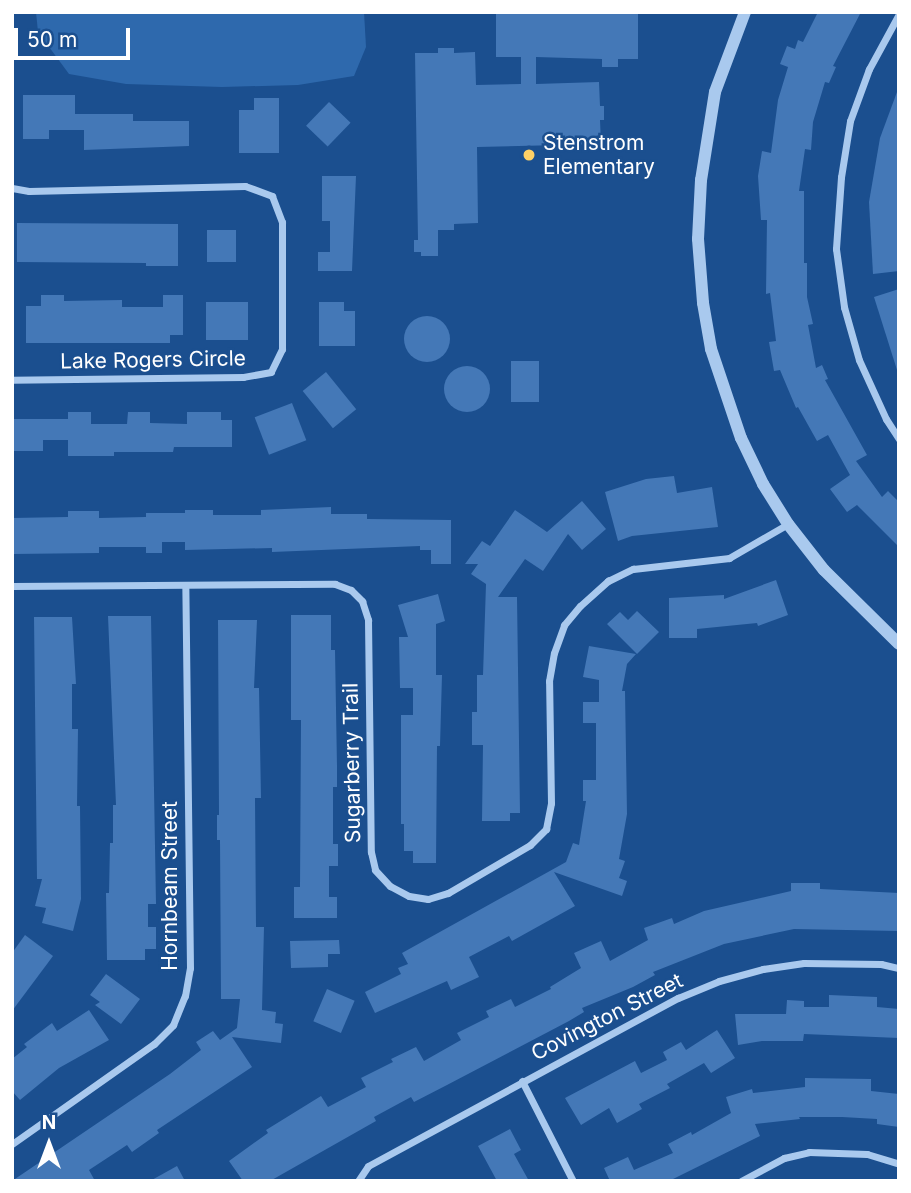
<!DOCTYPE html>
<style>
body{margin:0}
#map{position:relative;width:911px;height:1193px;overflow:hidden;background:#1b4f8f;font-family:Inter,sans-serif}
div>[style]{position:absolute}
.green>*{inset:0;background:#2e69ad}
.building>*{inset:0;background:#4478b7;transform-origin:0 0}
.round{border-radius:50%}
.minor>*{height:7px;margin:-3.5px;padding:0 3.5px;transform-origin:3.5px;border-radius:3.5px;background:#a9c9ee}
.tertiary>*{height:12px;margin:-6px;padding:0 6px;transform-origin:6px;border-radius:6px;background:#a9c9ee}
.dots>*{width:19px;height:19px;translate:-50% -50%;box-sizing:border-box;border:4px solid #1b4f8f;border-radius:50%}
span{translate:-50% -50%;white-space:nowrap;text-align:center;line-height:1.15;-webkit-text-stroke:5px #1b4f8f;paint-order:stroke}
.poi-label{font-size:21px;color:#fff}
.left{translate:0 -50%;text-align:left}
.street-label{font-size:21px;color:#fff}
.frame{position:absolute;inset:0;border:14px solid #fff;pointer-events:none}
.north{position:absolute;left:14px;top:1109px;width:70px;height:70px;-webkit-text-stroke:5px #1b4f8f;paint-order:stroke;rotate:0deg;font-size:19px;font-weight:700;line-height:28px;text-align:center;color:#fff}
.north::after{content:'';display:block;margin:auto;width:24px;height:32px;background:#fff;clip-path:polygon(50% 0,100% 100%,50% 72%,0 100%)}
.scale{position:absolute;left:14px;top:28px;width:116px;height:32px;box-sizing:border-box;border:4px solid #fff;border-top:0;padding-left:9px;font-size:21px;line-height:24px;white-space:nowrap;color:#fff;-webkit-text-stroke:5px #1b4f8f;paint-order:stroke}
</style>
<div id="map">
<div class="green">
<i style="clip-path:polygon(36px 12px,364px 12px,366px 47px,354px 76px,298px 85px,222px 87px,126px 84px,69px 74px,38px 32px)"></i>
</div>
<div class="building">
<i style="clip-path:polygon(496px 12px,638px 12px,638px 59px,618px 59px,618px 67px,602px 67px,602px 59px,536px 57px,536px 84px,599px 82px,600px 106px,604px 106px,604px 120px,600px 120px,601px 144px,477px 147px,478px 223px,454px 224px,454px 230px,438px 230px,438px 256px,421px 256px,421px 252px,414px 252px,414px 240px,418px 240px,415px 53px,438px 53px,438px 48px,454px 48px,454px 53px,475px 52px,476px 85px,521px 84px,521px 57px,496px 57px)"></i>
<i style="clip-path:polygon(818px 12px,861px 12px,833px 66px,836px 67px,829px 83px,825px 82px,813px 122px,811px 150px,805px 149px,799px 191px,804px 191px,804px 263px,807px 263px,807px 297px,813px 324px,808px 325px,816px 368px,822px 365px,828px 379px,825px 380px,867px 455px,856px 461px,882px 497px,888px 491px,899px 502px,899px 547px,857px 505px,847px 512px,830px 489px,850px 475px,828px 435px,817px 441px,798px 407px,796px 408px,780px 370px,774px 371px,769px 342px,776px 341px,770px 293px,766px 294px,767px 220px,761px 220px,758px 176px,762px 151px,771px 153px,778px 100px,788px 67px,780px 64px,787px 46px,795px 49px,798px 40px,803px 42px)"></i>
<i style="clip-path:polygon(897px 92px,899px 271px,873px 274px,869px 202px,880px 138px)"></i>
<i style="clip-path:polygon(23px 95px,75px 95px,75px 114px,133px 114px,133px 121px,189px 121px,189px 146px,84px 150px,84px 130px,49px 130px,49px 139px,23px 139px)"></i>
<i style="clip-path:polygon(254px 98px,279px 98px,279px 153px,239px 153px,239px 110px,254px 110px)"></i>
<i style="left:329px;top:102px;width:30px;height:33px;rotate:44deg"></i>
<i style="clip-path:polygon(322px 176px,356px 176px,352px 271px,318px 271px,318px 252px,330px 252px,330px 221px,322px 221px)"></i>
<i style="clip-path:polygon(17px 223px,178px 224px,178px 266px,146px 266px,146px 263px,17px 262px)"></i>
<i style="left:207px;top:230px;width:29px;height:32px"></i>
<i style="clip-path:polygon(899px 289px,899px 369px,897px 370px,874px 297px)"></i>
<i style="clip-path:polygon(41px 295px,64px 295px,64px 301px,122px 300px,122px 307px,163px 307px,163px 295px,183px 295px,183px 335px,170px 335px,170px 343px,26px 343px,26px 306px,41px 306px)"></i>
<i style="left:206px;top:302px;width:42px;height:38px"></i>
<i style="clip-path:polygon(319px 302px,344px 302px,344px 311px,355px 311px,355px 346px,319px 346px)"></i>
<i class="round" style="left:404px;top:316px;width:46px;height:46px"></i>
<i style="left:511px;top:361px;width:28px;height:41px"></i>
<i class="round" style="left:444px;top:366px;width:46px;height:46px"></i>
<i style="left:326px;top:372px;width:48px;height:30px;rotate:51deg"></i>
<i style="left:292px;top:403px;width:40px;height:40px;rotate:69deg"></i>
<i style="clip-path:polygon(68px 412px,91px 412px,91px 424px,127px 424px,128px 412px,150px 412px,150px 423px,187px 424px,187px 412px,221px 412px,221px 420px,232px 420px,232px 447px,174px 447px,173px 452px,114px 452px,114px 456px,68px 456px,68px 440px,43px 440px,43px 451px,12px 451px,12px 419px,68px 419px)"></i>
<i style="clip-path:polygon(674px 476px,677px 493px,712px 487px,718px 527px,632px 536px,618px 541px,605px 492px,646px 479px)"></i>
<i style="clip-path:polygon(582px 501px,606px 529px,582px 550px,568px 534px,543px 571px,525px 559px,498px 597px,517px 597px,520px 813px,510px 813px,510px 821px,482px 821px,483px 745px,472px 745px,472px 712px,477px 712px,477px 675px,483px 675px,486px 584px,471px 574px,478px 564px,465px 564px,482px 541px,490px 546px,515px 510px,547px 532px)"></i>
<i style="clip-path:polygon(331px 507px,331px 514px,367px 514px,367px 519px,451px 520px,451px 564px,431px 564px,431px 550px,420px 550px,420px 546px,272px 552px,272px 548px,185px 550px,185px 542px,162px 542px,162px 553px,146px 553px,146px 547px,99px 547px,99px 553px,12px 554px,12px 518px,68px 517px,68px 511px,99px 511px,99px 518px,146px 517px,146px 513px,185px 513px,185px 510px,213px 510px,213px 515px,261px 515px,261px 510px)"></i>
<i style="clip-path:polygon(776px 580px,788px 615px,758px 626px,757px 623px,697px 629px,697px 638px,669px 638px,669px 598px,724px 595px,724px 599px)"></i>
<i style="clip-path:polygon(438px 594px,445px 621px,436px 624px,436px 675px,442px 675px,440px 746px,437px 746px,436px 863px,413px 863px,413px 851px,404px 851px,404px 824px,401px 824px,401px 715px,413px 715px,413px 688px,400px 688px,399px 637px,408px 637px,398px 605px)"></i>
<i style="clip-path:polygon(637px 611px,659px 632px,637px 654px,607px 624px,620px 612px,628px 620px)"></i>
<i style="clip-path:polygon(291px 615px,331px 615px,331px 650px,335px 650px,337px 766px,337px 787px,333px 787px,333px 844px,338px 844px,338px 866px,329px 866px,329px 897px,337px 897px,337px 918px,294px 918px,294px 887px,300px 887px,301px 720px,291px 720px)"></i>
<i style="clip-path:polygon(108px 616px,151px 616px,156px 904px,148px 904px,148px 927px,156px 927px,156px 949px,145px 949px,145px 960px,107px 960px,106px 893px,109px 893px,110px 843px,113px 843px,113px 805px,116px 805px)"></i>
<i style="clip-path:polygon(34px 617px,72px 617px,76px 684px,72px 684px,72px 729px,78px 729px,77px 806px,80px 806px,81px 899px,73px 931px,42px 923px,46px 908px,35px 906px,42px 879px,37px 879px)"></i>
<i style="clip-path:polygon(218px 620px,257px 620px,254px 688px,259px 688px,261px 798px,255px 798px,256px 927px,264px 927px,262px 1010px,276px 1012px,275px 1023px,283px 1024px,281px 1043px,232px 1037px,252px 1067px,157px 1130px,159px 1133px,132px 1152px,127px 1145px,89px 1170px,95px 1181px,12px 1181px,170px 1074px,201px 1050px,196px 1042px,213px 1031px,220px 1040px,237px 1028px,240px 999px,221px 999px,220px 840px,217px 840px,217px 815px,219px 815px)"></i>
<i style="clip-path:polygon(589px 646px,636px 654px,627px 664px,622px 691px,625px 691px,627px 814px,619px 859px,625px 861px,619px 878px,627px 881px,622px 896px,554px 872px,575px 906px,512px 941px,509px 936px,469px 957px,479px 977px,451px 990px,447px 981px,375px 1013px,365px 992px,401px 974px,398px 968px,408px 964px,402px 953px,566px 862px,573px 843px,579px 845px,586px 801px,583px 801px,583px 780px,596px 780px,596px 723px,583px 723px,583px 702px,599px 702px,599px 680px,583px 677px)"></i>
<i style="clip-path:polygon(791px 883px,820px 883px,820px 889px,899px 893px,899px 931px,794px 929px,724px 944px,653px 972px,655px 975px,633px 987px,582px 1008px,584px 1012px,569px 1021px,447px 1085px,414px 1102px,411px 1097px,374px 1117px,376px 1121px,270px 1181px,243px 1181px,229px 1161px,268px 1133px,266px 1130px,321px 1096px,328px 1107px,366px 1087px,361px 1078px,393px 1062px,391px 1059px,416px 1047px,424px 1061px,461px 1040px,457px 1033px,489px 1017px,486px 1011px,511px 999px,515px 1007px,551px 989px,550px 987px,581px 968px,574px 953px,601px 941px,610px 961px,648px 940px,644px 928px,672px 918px,674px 924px,704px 911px,791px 891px)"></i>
<i style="clip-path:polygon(25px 935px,53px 956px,12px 1011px,12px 953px)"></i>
<i style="clip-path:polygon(339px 940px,340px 954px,328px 954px,328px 967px,291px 968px,290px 941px)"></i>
<i style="clip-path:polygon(106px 974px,140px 999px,121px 1024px,95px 1005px,100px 1002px,90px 995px)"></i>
<i style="left:327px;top:989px;width:30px;height:35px;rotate:23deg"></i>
<i style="clip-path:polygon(829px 995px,877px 997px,877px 1007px,899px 1009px,899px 1038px,804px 1034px,803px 1041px,762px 1041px,738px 1045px,735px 1014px,786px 1014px,787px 1000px,804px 1001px,804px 1007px,829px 1007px)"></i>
<i style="clip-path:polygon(89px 1010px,109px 1040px,59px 1068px,20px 1100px,12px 1091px,12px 1059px,27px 1047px,24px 1044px,52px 1023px,57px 1031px)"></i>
<i style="clip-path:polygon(717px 1030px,735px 1058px,711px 1073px,704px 1063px,667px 1084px,670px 1088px,639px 1104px,642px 1109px,617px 1123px,609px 1108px,581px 1125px,565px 1098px,635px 1061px,641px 1073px,667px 1060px,663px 1052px,681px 1042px,686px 1050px)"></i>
<i style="clip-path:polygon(805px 1078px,871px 1079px,871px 1091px,899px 1094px,899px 1127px,877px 1124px,877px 1119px,842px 1117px,799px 1117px,800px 1119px,755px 1124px,760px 1136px,669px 1181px,610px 1181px,604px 1168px,628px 1157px,634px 1170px,673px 1153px,668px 1144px,691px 1132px,692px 1135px,731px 1113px,726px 1097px,752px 1089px,753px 1093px,805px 1087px)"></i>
<i style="clip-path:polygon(510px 1129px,521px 1150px,514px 1154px,529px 1181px,497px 1181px,478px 1146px)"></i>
<i style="clip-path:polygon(177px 1166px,185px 1181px,150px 1181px)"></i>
</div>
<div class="minor">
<i style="left:899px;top:14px;width:63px;rotate:118.6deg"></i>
<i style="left:869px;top:69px;width:55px;rotate:110.1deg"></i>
<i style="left:850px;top:121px;width:57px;rotate:99.1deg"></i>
<i style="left:841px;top:177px;width:72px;rotate:94deg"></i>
<i style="left:836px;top:249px;width:59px;rotate:82.1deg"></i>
<i style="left:844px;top:307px;width:55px;rotate:74.2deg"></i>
<i style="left:859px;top:360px;width:65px;rotate:65.4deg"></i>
<i style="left:886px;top:419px;width:24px;rotate:57deg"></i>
<i style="left:12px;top:188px;width:17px;rotate:10deg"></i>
<i style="left:29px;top:191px;width:216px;rotate:-1.3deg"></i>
<i style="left:245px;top:186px;width:29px;rotate:20deg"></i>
<i style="left:272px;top:196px;width:28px;rotate:69deg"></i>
<i style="left:282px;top:222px;width:127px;rotate:90deg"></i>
<i style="left:282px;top:349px;width:25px;rotate:116deg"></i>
<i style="left:271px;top:372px;width:28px;rotate:170deg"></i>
<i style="left:243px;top:377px;width:231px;rotate:179.3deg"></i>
<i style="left:12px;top:586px;width:323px;rotate:-0.4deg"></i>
<i style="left:335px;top:584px;width:17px;rotate:21deg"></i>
<i style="left:351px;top:590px;width:16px;rotate:45deg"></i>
<i style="left:362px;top:601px;width:20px;rotate:72deg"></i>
<i style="left:368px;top:620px;width:232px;rotate:89.3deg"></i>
<i style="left:371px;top:852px;width:18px;rotate:77deg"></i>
<i style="left:375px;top:870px;width:22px;rotate:47deg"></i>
<i style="left:390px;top:886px;width:21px;rotate:28deg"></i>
<i style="left:409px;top:896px;width:19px;rotate:9deg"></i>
<i style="left:428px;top:899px;width:21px;rotate:-17deg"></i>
<i style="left:448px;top:893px;width:95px;rotate:-30.3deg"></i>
<i style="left:530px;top:845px;width:23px;rotate:-45deg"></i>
<i style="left:546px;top:829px;width:26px;rotate:-79deg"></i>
<i style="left:551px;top:803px;width:122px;rotate:-90.9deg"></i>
<i style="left:549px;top:681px;width:28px;rotate:-80deg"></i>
<i style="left:554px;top:653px;width:30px;rotate:-70deg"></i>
<i style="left:564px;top:625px;width:25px;rotate:-50deg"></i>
<i style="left:580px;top:606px;width:38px;rotate:-42deg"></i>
<i style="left:608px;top:581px;width:28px;rotate:-26deg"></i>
<i style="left:633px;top:569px;width:97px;rotate:-6.5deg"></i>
<i style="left:729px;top:558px;width:68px;rotate:-30deg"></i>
<i style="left:522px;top:1081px;width:112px;rotate:63deg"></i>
<i style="left:12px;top:1144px;width:174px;rotate:-35.2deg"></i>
<i style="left:154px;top:1044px;width:27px;rotate:-45deg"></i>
<i style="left:173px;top:1025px;width:31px;rotate:-68deg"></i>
<i style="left:185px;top:996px;width:28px;rotate:-80deg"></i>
<i style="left:190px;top:968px;width:382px;rotate:-90.7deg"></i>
<i style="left:358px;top:1181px;width:18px;rotate:-56deg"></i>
<i style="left:368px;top:1166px;width:353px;rotate:-28.5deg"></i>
<i style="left:678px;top:998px;width:44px;rotate:-22.5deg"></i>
<i style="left:719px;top:981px;width:46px;rotate:-15.3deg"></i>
<i style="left:763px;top:969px;width:41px;rotate:-8.3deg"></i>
<i style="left:804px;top:963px;width:77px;rotate:0.7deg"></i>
<i style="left:881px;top:964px;width:18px;rotate:13deg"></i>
<i style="left:741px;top:1181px;width:49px;rotate:-28.1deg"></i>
<i style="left:784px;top:1158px;width:26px;rotate:-13deg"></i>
<i style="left:809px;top:1152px;width:58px;rotate:2deg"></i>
<i style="left:867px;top:1154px;width:34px;rotate:17deg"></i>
</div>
<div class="tertiary">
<i style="left:745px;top:12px;width:85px;rotate:110.6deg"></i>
<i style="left:715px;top:92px;width:89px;rotate:99deg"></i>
<i style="left:701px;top:180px;width:59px;rotate:92.9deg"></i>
<i style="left:698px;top:239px;width:64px;rotate:85.5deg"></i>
<i style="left:703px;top:303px;width:47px;rotate:80.1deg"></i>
<i style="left:711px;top:349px;width:94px;rotate:71.4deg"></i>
<i style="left:741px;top:438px;width:51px;rotate:64.4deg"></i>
<i style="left:763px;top:484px;width:47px;rotate:58deg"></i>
<i style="left:788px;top:524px;width:58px;rotate:52deg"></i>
<i style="left:824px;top:570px;width:105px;rotate:44.6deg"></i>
</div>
<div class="dots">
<i style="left:529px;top:155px;background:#ffd166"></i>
</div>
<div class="poi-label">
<span class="left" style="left:543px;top:155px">Stenstrom<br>Elementary</span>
</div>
<div class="street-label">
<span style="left:153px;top:360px;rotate:-1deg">Lake Rogers Circle</span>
<span style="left:352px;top:763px;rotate:-91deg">Sugarberry Trail</span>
<span style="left:170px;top:886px;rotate:-90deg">Hornbeam Street</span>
<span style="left:607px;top:1017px;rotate:-27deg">Covington Street</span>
</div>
<div class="frame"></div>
<div class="north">N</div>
<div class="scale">50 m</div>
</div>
